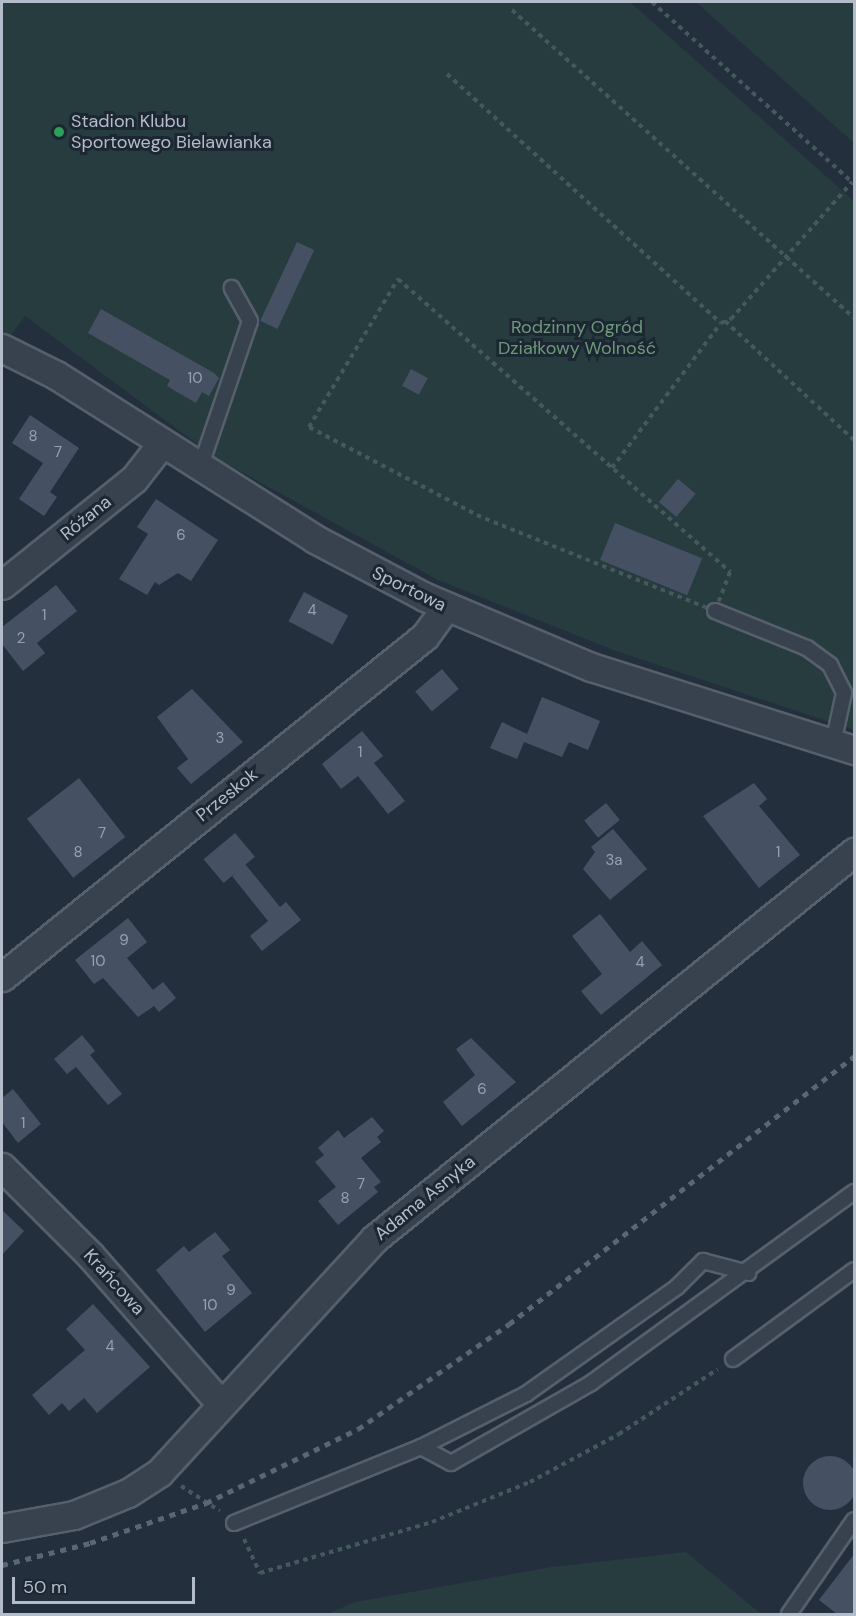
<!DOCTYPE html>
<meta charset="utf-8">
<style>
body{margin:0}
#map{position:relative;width:856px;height:1616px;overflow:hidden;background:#242f3e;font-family:"DM Sans",sans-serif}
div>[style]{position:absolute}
.green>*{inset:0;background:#263c3f}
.building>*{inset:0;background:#455162;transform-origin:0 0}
.round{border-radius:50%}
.path>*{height:4px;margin-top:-2px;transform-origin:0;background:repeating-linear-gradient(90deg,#44595c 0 4.5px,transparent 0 9px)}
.roads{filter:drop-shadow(2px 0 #565f6c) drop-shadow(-2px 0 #565f6c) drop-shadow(0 2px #565f6c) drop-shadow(0 -2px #565f6c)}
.lane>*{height:14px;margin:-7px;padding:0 7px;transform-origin:7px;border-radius:7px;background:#38414e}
.street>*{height:27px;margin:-13.5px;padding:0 13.5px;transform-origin:13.5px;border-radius:13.5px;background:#38414e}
.rail>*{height:4.5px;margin-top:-2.25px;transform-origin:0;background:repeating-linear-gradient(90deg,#5a6575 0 6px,transparent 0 12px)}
.dots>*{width:16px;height:16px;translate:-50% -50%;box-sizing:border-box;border:3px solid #1d2633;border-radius:50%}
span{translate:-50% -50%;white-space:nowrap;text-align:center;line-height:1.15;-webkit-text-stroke:6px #1d2633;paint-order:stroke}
.number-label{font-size:15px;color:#98a1af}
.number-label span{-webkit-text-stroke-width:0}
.poi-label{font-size:18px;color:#b4bcc9}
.left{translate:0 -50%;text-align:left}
.park-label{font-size:18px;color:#6b9a76}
.street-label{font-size:18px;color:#b4bcc9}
.frame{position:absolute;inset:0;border:3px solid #b4bcc9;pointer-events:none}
.scale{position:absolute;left:12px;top:1577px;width:183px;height:27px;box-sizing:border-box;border:3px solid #b4bcc9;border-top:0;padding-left:8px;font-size:18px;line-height:21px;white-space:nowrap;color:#b4bcc9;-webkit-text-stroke:4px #1d2633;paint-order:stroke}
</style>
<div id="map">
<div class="green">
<i style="clip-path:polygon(2px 2px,630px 2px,854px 201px,854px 730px,616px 651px,438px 580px,216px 458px,25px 316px,8px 339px,2px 336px)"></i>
<i style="clip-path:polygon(696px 2px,854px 2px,854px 143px)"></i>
<i style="clip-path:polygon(686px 1552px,761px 1614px,327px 1614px,355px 1602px,552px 1567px)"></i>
</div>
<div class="building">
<i style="left:297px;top:242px;width:19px;height:87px;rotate:25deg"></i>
<i style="clip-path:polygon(101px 309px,214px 373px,219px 378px,209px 396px,202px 392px,196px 403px,167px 386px,170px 380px,88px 333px)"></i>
<i style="left:411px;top:369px;width:19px;height:19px;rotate:28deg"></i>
<i style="clip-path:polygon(30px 415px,79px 448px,50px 492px,57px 497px,44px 516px,19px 499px,43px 463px,12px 443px)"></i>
<i style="left:678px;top:479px;width:23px;height:30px;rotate:40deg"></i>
<i style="clip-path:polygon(156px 499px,218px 540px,191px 581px,178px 573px,159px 585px,155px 582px,147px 595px,119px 579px,148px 534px,137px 527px)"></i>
<i style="left:615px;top:523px;width:94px;height:40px;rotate:22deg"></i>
<i style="clip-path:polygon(56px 585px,77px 611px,37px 643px,45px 653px,23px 671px,2px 644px,2px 627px)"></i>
<i style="left:304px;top:592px;width:50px;height:33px;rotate:28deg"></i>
<i style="left:442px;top:669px;width:26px;height:35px;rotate:50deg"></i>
<i style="clip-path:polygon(192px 689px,243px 742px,191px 784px,177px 768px,188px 759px,157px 717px)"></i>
<i style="clip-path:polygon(542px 697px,600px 721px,588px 750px,569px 742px,562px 757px,524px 742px,517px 759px,490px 748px,502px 722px,527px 734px)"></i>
<i style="clip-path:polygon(362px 731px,383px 756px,374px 763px,405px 801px,388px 814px,358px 776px,341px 789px,322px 764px)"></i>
<i style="left:79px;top:778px;width:75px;height:66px;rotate:52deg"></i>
<i style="clip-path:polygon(754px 783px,767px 799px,759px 806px,800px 855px,759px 888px,703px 816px)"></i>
<i style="left:606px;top:803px;width:22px;height:28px;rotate:51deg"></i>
<i style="clip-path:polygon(613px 829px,647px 869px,610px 900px,583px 869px,595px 852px,591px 847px)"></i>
<i style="left:235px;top:833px;width:31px;height:41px;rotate:50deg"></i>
<i style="clip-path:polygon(245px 864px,280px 907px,286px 902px,301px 920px,262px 951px,250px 936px,268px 921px,232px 876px)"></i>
<i style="clip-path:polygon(600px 914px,630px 952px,642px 941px,662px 965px,601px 1015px,581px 991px,602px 974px,572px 936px)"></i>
<i style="clip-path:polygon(128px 918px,147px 942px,127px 958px,153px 990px,163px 982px,176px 998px,159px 1012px,154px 1006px,138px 1017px,103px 978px,94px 984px,75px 960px)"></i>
<i style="clip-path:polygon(82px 1035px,95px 1051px,90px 1055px,122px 1094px,108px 1105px,76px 1067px,67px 1074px,54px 1059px)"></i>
<i style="clip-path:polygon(471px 1038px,516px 1082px,462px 1126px,443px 1102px,475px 1075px,456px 1049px)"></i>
<i style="clip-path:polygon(13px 1089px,41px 1124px,18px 1143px,2px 1122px,2px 1098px)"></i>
<i style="clip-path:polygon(372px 1117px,384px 1131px,377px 1137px,381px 1142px,361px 1158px,381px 1182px,374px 1187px,378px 1192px,338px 1225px,318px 1201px,336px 1187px,315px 1162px,324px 1155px,318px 1148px,338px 1130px,344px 1138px)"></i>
<i style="clip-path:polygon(2px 1210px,24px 1231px,2px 1255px)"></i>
<i style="clip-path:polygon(215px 1232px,230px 1250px,222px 1256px,252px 1293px,205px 1332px,156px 1270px,184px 1246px,189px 1252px)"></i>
<i style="clip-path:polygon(93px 1304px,150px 1367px,97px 1413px,84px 1398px,69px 1411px,62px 1403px,49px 1415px,32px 1395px,85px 1350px,66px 1329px)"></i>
<i class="round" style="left:803px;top:1456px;width:54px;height:54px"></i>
<i style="clip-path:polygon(855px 1553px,855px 1614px,837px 1614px,819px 1600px)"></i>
</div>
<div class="path">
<i style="left:652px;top:2px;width:272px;rotate:42deg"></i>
<i style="left:512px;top:10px;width:460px;rotate:42deg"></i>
<i style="left:447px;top:74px;width:370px;rotate:42.3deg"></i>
<i style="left:398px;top:279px;width:443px;rotate:41.4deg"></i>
<i style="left:730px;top:572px;width:42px;rotate:111deg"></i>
<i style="left:715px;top:611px;width:252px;rotate:-158.1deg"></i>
<i style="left:481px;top:517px;width:194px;rotate:-152.4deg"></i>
<i style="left:309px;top:427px;width:173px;rotate:-59deg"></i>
<i style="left:725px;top:321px;width:176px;rotate:42.7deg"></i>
<i style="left:612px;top:468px;width:181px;rotate:-53.1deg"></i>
<i style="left:721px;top:323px;width:11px;rotate:-22deg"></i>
<i style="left:731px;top:319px;width:183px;rotate:-48.5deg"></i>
<i style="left:181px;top:1486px;width:46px;rotate:32.7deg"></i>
<i style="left:244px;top:1539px;width:38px;rotate:65deg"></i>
<i style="left:260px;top:1573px;width:179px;rotate:-16.5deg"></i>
<i style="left:432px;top:1522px;width:106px;rotate:-22.2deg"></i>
<i style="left:530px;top:1482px;width:101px;rotate:-28.3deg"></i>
<i style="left:619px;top:1434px;width:118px;rotate:-33.3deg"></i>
</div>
<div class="roads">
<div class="lane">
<i style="left:200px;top:468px;width:155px;rotate:-71.2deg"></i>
<i style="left:250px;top:321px;width:38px;rotate:-119deg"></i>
<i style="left:715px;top:611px;width:99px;rotate:21.9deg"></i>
<i style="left:807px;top:648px;width:29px;rotate:36deg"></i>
<i style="left:830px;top:665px;width:31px;rotate:63deg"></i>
<i style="left:844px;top:693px;width:52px;rotate:102.2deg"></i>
<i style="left:733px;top:1359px;width:150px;rotate:-36.3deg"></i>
<i style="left:421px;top:1447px;width:118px;rotate:-26.8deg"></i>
<i style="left:526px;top:1394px;width:185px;rotate:-35.3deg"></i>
<i style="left:677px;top:1287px;width:37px;rotate:-45deg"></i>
<i style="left:703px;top:1261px;width:47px;rotate:14.9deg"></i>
<i style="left:234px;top:1523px;width:202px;rotate:-22.1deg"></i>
<i style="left:421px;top:1447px;width:34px;rotate:28deg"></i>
<i style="left:451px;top:1463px;width:161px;rotate:-29.7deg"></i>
<i style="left:591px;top:1383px;width:325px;rotate:-36deg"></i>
<i style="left:789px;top:1614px;width:114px;rotate:-55.3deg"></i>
</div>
<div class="street">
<i style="left:2px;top:348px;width:60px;rotate:26.6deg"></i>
<i style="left:56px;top:375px;width:307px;rotate:32.3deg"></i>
<i style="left:315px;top:539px;width:124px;rotate:27.8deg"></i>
<i style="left:425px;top:597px;width:180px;rotate:22.9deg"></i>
<i style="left:591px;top:667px;width:276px;rotate:17.5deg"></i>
<i style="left:2px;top:585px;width:169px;rotate:-38.8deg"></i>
<i style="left:134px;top:479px;width:46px;rotate:-52.1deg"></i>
<i style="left:2px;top:977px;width:543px;rotate:-38.87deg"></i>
<i style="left:425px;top:636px;width:36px;rotate:-54deg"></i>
<i style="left:2px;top:1167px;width:124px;rotate:45deg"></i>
<i style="left:90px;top:1255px;width:198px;rotate:48.7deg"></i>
<i style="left:2px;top:1528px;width:73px;rotate:-10.2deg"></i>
<i style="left:74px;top:1515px;width:58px;rotate:-22.2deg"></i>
<i style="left:128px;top:1493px;width:38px;rotate:-33deg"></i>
<i style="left:160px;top:1472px;width:316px;rotate:-47.4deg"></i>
<i style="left:374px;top:1239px;width:617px;rotate:-38.88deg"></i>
</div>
</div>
<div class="rail">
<i style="left:2px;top:1565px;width:91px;rotate:-14deg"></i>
<i style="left:90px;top:1543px;width:123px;rotate:-19deg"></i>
<i style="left:206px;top:1503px;width:169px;rotate:-26deg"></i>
<i style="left:358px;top:1429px;width:184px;rotate:-34.8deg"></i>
<i style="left:509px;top:1324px;width:437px;rotate:-37.8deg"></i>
</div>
<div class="dots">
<i style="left:59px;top:132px;background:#2e9e5b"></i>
</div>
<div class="number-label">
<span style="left:195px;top:379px">10</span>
<span style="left:33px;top:437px">8</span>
<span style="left:58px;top:453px">7</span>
<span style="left:181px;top:536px">6</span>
<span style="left:312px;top:611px">4</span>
<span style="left:44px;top:616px">1</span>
<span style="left:21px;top:639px">2</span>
<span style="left:220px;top:739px">3</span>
<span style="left:360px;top:753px">1</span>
<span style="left:102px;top:834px">7</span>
<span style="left:78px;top:853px">8</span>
<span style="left:778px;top:853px">1</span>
<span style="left:614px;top:861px">3a</span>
<span style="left:124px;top:941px">9</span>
<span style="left:98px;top:962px">10</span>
<span style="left:640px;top:963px">4</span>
<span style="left:482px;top:1090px">6</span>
<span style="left:23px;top:1124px">1</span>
<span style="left:361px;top:1185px">7</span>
<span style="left:345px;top:1199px">8</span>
<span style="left:231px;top:1291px">9</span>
<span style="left:210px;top:1306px">10</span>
<span style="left:110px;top:1347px">4</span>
</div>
<div class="poi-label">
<span class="left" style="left:71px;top:132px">Stadion Klubu<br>Sportowego Bielawianka</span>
</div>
<div class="park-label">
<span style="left:577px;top:338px">Rodzinny Ogród<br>Działkowy Wolność</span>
</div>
<div class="street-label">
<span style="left:86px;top:518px;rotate:-39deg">Różana</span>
<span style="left:409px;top:589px;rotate:26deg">Sportowa</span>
<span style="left:227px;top:795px;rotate:-39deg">Przeskok</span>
<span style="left:425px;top:1198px;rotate:-39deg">Adama Asnyka</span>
<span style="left:114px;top:1282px;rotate:48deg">Krańcowa</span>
</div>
<div class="frame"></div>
<div class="scale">50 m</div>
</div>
